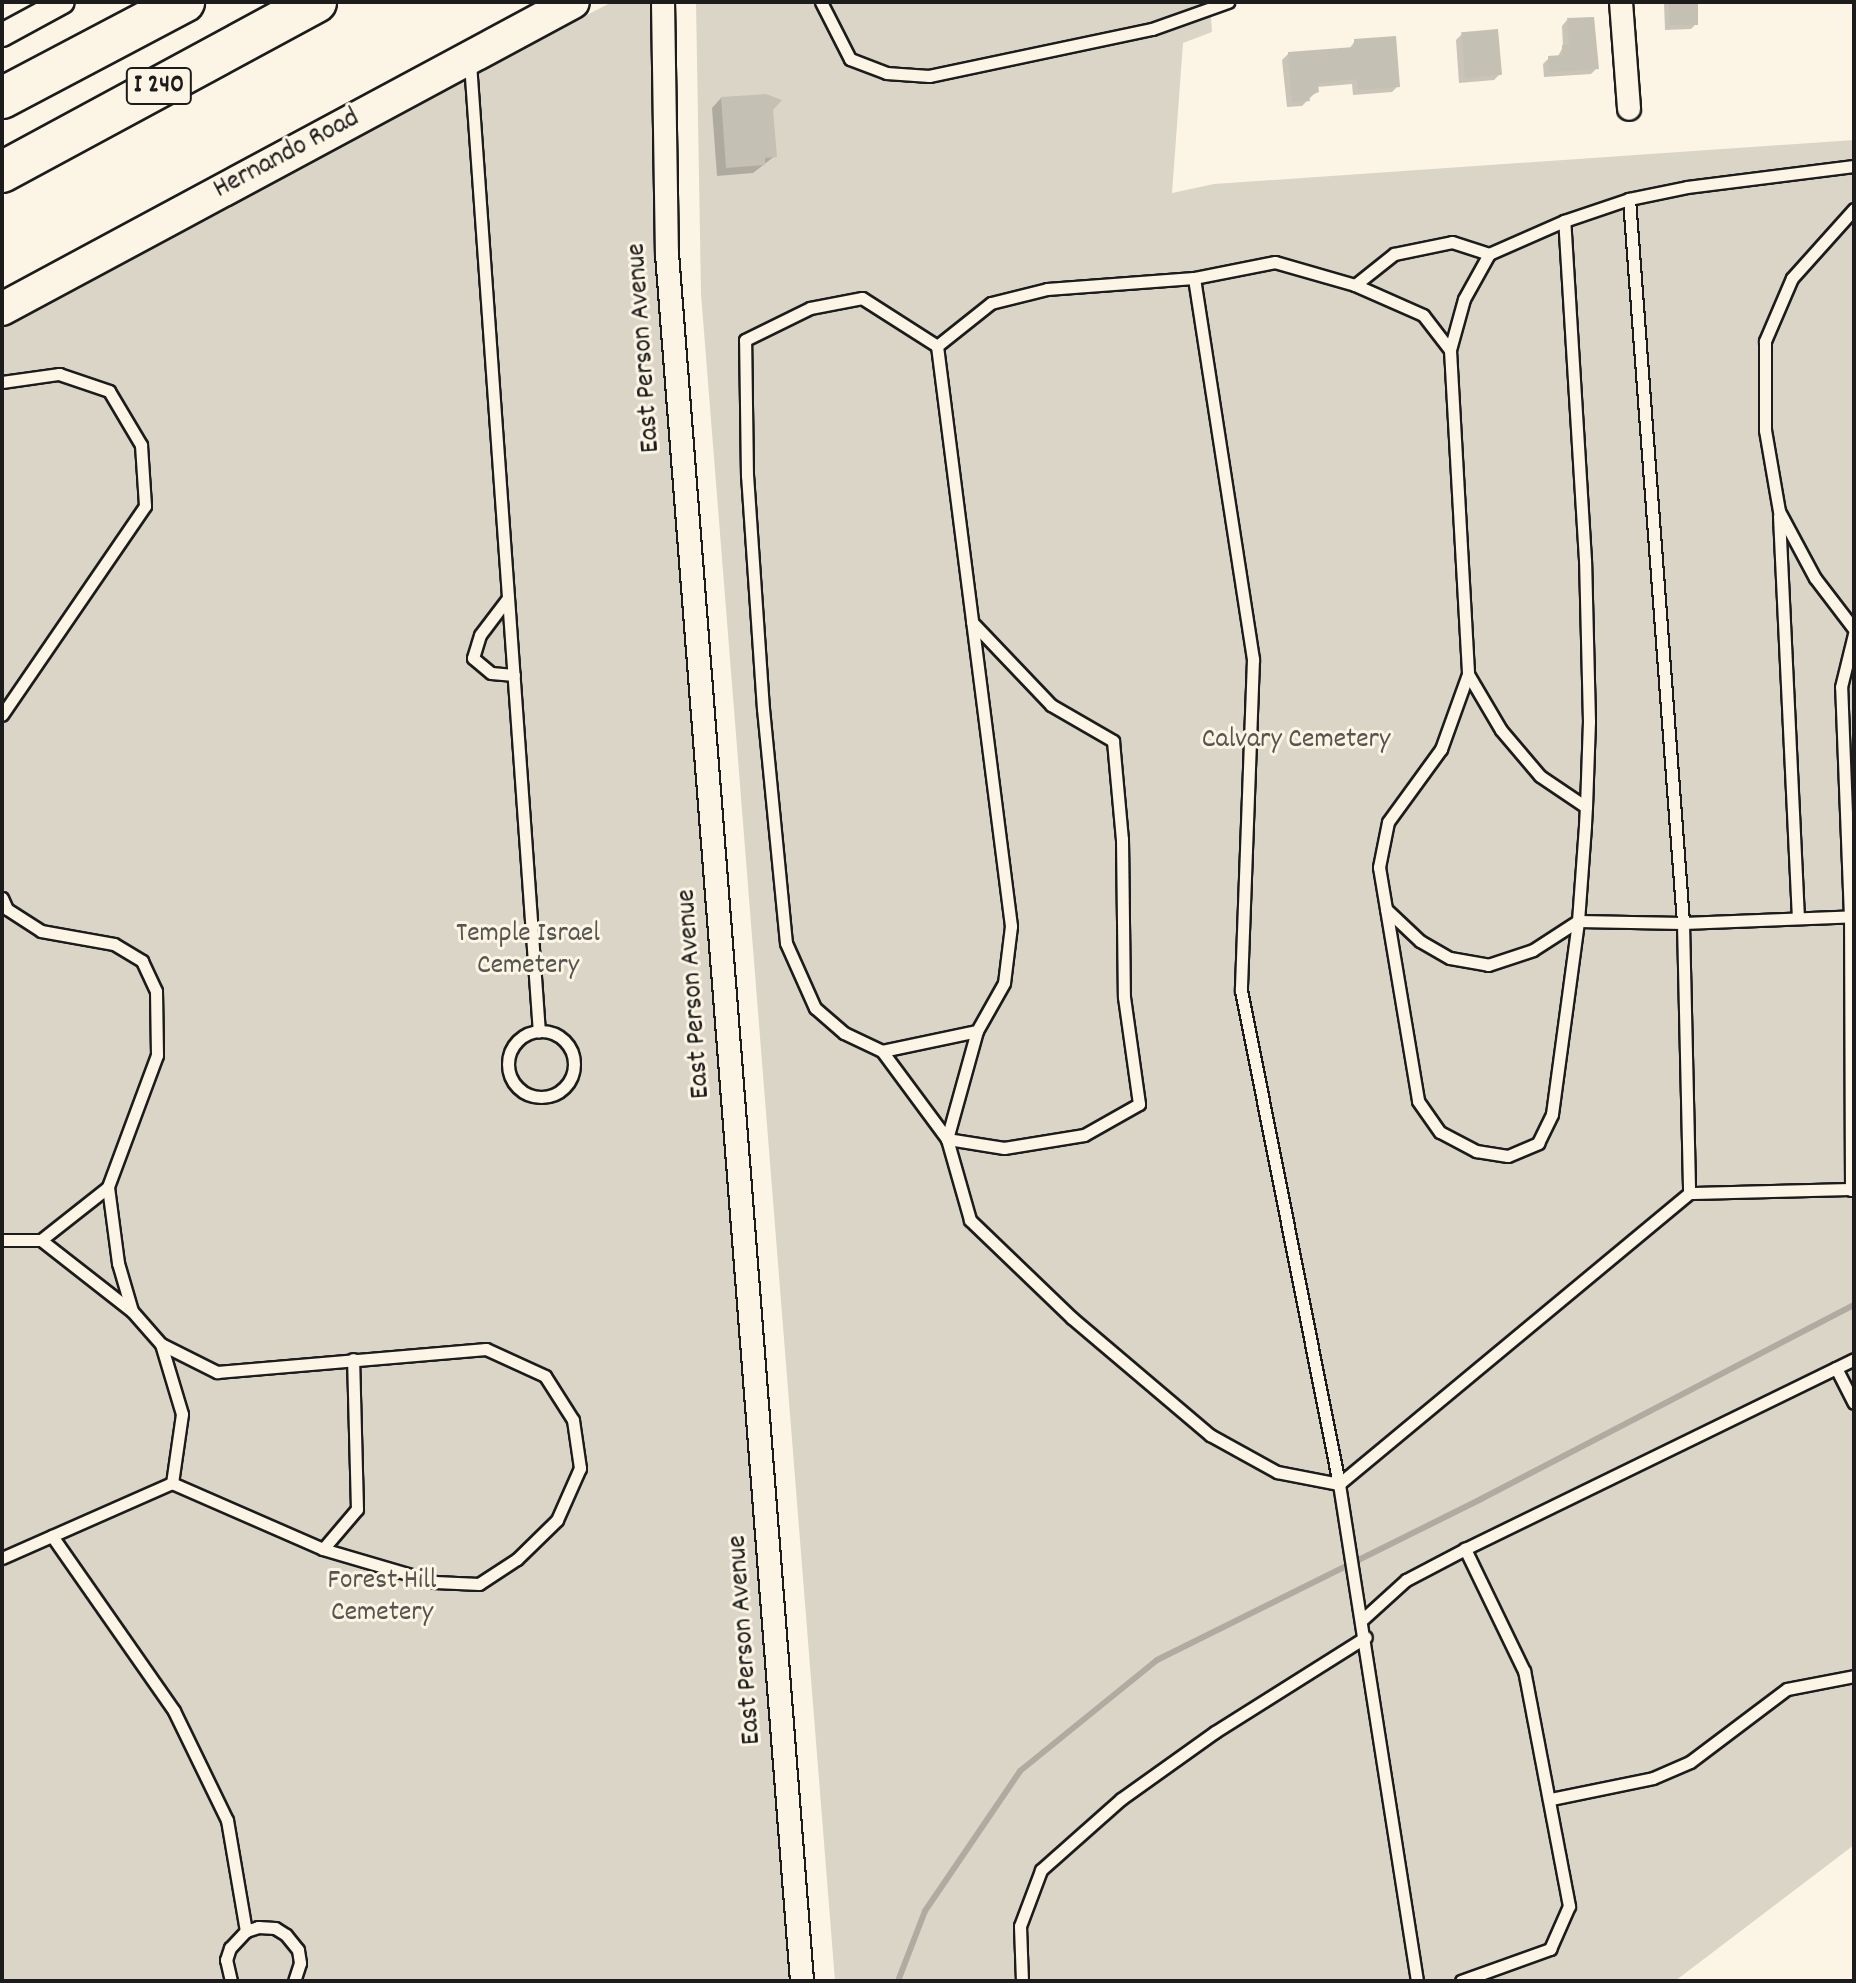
<!DOCTYPE html>
<style>
body{margin:0}
#map{position:relative;width:1856px;height:1983px;overflow:hidden;background:#fcf5e5;font-family:Dekko,sans-serif}
div>[style]{position:absolute}
.green>*{inset:0;background:#dbd5c8}
.shadow>*{inset:0;background:#0003}
.stream>*{height:6px;margin:-3px;padding:0 3px;transform-origin:3px;border-radius:3px;background:#b0aba1}
.building>*{inset:0;background:#c4c0b3;transform-origin:0 0}
.roads{filter:drop-shadow(2px 0 #1c1c1c) drop-shadow(-2px 0 #1c1c1c) drop-shadow(0 2px #1c1c1c) drop-shadow(0 -2px #1c1c1c)}
.lane>*{height:11px;margin:-5.5px;padding:0 5.5px;transform-origin:5.5px;border-radius:5.5px;background:#fcf5e5}
.lane>.ring{margin:-5.5px;padding:0;box-sizing:content-box;background:none;border:11px solid #fcf5e5;border-radius:50%}
.street>*{height:22px;margin:-11px;padding:0 11px;transform-origin:11px;border-radius:11px;background:#fcf5e5}
.secondary>*{height:32px;margin:-16px;padding:0 16px;transform-origin:16px;border-radius:16px;background:#fcf5e5}
.highway>*{height:40px;margin:-20px;padding:0 20px;transform-origin:20px;border-radius:20px;background:#fcf5e5}
span{translate:-50% -50%;white-space:nowrap;text-align:center;line-height:1.15;-webkit-text-stroke:6px #fcf5e5;paint-order:stroke}
.shield-label span{padding:2px 6px;background:#fcf5e5;border:2px solid;border-radius:6px;-webkit-text-stroke-width:0}
.shield-label{font-size:26px;color:#1c1c1c;font-weight:700}
.street-label{font-size:28px;color:#1c1c1c}
.park-label{font-size:28px;color:#555450}
.frame{position:absolute;inset:0;border:4px solid #1c1c1c;pointer-events:none}
</style>
<div id="map">
<div class="green">
<i style="clip-path:polygon(612px 2px,651px 2px,728px 1145px,790px 1981px,2px 1981px,2px 322px,290px 168px)"></i>
<i style="clip-path:polygon(696px 2px,1210px 2px,1212px 32px,1183px 43px,1172px 193px,1214px 184px,1854px 140px,1854px 1845px,1675px 1981px,835px 1981px,701px 294px)"></i>
</div>
<div class="shadow">
<i style="clip-path:polygon(1664px 2px,1696px 2px,1697px 23px,1691px 29px,1665px 30px)"></i>
<i style="clip-path:polygon(1567px 20px,1597px 68px,1591px 74px,1544px 77px,1543px 64px,1549px 58px,1557px 58px,1563px 47px,1562px 26px)"></i>
<i style="clip-path:polygon(1462px 34px,1500px 74px,1494px 80px,1459px 83px,1456px 40px)"></i>
<i style="clip-path:polygon(1355px 41px,1398px 86px,1392px 92px,1353px 95px,1352px 84px,1317px 87px,1317px 91px,1302px 106px,1287px 107px,1282px 60px,1288px 54px,1349px 49px)"></i>
<i style="clip-path:polygon(721px 98px,771px 109px,775px 156px,753px 173px,717px 176px,712px 108px)"></i>
</div>
<div class="stream">
<i style="left:898px;top:1981px;width:75px;rotate:-68.9deg"></i>
<i style="left:925px;top:1911px;width:169px;rotate:-55.8deg"></i>
<i style="left:1020px;top:1771px;width:176px;rotate:-39deg"></i>
<i style="left:1157px;top:1660px;width:362px;rotate:-26.4deg"></i>
<i style="left:1481px;top:1499px;width:420px;rotate:-27.5deg"></i>
</div>
<div class="building">
<i style="left:1669px;top:2px;width:29px;height:23px"></i>
<i style="clip-path:polygon(1594px 17px,1599px 69px,1549px 72px,1548px 56px,1562px 55px,1562px 45px,1569px 44px,1567px 18px)"></i>
<i style="left:1498px;top:29px;width:46px;height:37px;rotate:85deg"></i>
<i style="clip-path:polygon(1396px 36px,1400px 87px,1358px 90px,1357px 79px,1318px 83px,1319px 92px,1309px 96px,1310px 101px,1292px 102px,1288px 52px,1354px 47px,1354px 39px)"></i>
<i style="clip-path:polygon(766px 94px,782px 100px,773px 110px,777px 157px,765px 158px,765px 165px,726px 168px,721px 97px)"></i>
</div>
<div class="roads">
<div class="lane">
<i style="left:821px;top:2px;width:64px;rotate:63deg"></i>
<i style="left:850px;top:59px;width:39px;rotate:21deg"></i>
<i style="left:886px;top:73px;width:43px;rotate:4deg"></i>
<i style="left:929px;top:76px;width:228px;rotate:-11.9deg"></i>
<i style="left:1152px;top:29px;width:81px;rotate:-19.6deg"></i>
<i style="left:470px;top:63px;width:971px;rotate:85.93deg"></i>
<i style="left:1629px;top:199px;width:726px;rotate:85.73deg"></i>
<i style="left:1683px;top:923px;width:270px;rotate:88.7deg"></i>
<i style="left:1689px;top:1193px;width:165px;rotate:-1.4deg"></i>
<i style="left:1854px;top:209px;width:93px;rotate:131.9deg"></i>
<i style="left:1792px;top:278px;width:69px;rotate:113.2deg"></i>
<i style="left:1765px;top:341px;width:89px;rotate:90deg"></i>
<i style="left:1765px;top:430px;width:82px;rotate:80.2deg"></i>
<i style="left:1779px;top:511px;width:76px;rotate:61.8deg"></i>
<i style="left:1815px;top:578px;width:64px;rotate:52.6deg"></i>
<i style="left:1564px;top:221px;width:69px;rotate:-18.7deg"></i>
<i style="left:1629px;top:199px;width:59px;rotate:-11.7deg"></i>
<i style="left:1687px;top:187px;width:168px;rotate:-7.2deg"></i>
<i style="left:1355px;top:285px;width:50px;rotate:-38.5deg"></i>
<i style="left:1394px;top:254px;width:59px;rotate:-11.7deg"></i>
<i style="left:1452px;top:242px;width:39px;rotate:18deg"></i>
<i style="left:937px;top:346px;width:585px;rotate:82.73deg"></i>
<i style="left:1011px;top:926px;width:57px;rotate:97deg"></i>
<i style="left:1004px;top:983px;width:55px;rotate:119.4deg"></i>
<i style="left:977px;top:1031px;width:97px;rotate:168.1deg"></i>
<i style="left:882px;top:1051px;width:42px;rotate:-154.7deg"></i>
<i style="left:844px;top:1033px;width:38px;rotate:-139deg"></i>
<i style="left:815px;top:1008px;width:71px;rotate:-114deg"></i>
<i style="left:786px;top:943px;width:235px;rotate:-95.6deg"></i>
<i style="left:763px;top:709px;width:234px;rotate:-93.9deg"></i>
<i style="left:747px;top:476px;width:136px;rotate:-90.8deg"></i>
<i style="left:745px;top:340px;width:72px;rotate:-26.2deg"></i>
<i style="left:810px;top:308px;width:53px;rotate:-10.9deg"></i>
<i style="left:862px;top:298px;width:89px;rotate:32.6deg"></i>
<i style="left:937px;top:346px;width:69px;rotate:-38.5deg"></i>
<i style="left:991px;top:303px;width:58px;rotate:-14deg"></i>
<i style="left:1047px;top:289px;width:147px;rotate:-4.3deg"></i>
<i style="left:1450px;top:350px;width:44px;rotate:-127.6deg"></i>
<i style="left:1423px;top:315px;width:74px;rotate:-156.2deg"></i>
<i style="left:1355px;top:285px;width:83px;rotate:-164deg"></i>
<i style="left:1275px;top:262px;width:83px;rotate:168.8deg"></i>
<i style="left:1194px;top:278px;width:386px;rotate:81.2deg"></i>
<i style="left:1253px;top:659px;width:331px;rotate:92.1deg"></i>
<i style="left:1241px;top:990px;width:504px;rotate:78.78deg"></i>
<i style="left:1339px;top:1484px;width:455px;rotate:-39.7deg"></i>
<i style="left:2px;top:382px;width:58px;rotate:-8deg"></i>
<i style="left:59px;top:374px;width:53px;rotate:18.8deg"></i>
<i style="left:109px;top:391px;width:63px;rotate:59.3deg"></i>
<i style="left:141px;top:445px;width:61px;rotate:86.2deg"></i>
<i style="left:145px;top:506px;width:253px;rotate:124.4deg"></i>
<i style="left:1779px;top:516px;width:402px;rotate:87.3deg"></i>
<i style="left:508px;top:598px;width:46px;rotate:127.1deg"></i>
<i style="left:480px;top:635px;width:24px;rotate:107deg"></i>
<i style="left:473px;top:658px;width:23px;rotate:40deg"></i>
<i style="left:491px;top:673px;width:23px;rotate:5deg"></i>
<i style="left:972px;top:622px;width:115px;rotate:46.4deg"></i>
<i style="left:1051px;top:705px;width:72px;rotate:30.1deg"></i>
<i style="left:1113px;top:741px;width:98px;rotate:84.8deg"></i>
<i style="left:1122px;top:839px;width:158px;rotate:89.3deg"></i>
<i style="left:1124px;top:997px;width:108px;rotate:82deg"></i>
<i style="left:1139px;top:1104px;width:63px;rotate:150.6deg"></i>
<i style="left:1084px;top:1135px;width:81px;rotate:170.8deg"></i>
<i style="left:1004px;top:1148px;width:58px;rotate:-171deg"></i>
<i style="left:947px;top:1139px;width:112px;rotate:-74.5deg"></i>
<i style="left:1468px;top:674px;width:80px;rotate:109.8deg"></i>
<i style="left:1441px;top:749px;width:90px;rotate:126deg"></i>
<i style="left:1388px;top:822px;width:46px;rotate:101.3deg"></i>
<i style="left:1379px;top:867px;width:237px;rotate:80.5deg"></i>
<i style="left:1418px;top:1101px;width:38px;rotate:55deg"></i>
<i style="left:1440px;top:1132px;width:41px;rotate:27.8deg"></i>
<i style="left:1476px;top:1151px;width:32px;rotate:9deg"></i>
<i style="left:1508px;top:1156px;width:33px;rotate:-23deg"></i>
<i style="left:1538px;top:1143px;width:32px;rotate:-64deg"></i>
<i style="left:1552px;top:1114px;width:195px;rotate:-82.3deg"></i>
<i style="left:1578px;top:921px;width:96px;rotate:-85.8deg"></i>
<i style="left:1585px;top:825px;width:18px;rotate:-87deg"></i>
<i style="left:1586px;top:807px;width:86px;rotate:-88deg"></i>
<i style="left:1589px;top:721px;width:161px;rotate:-91.4deg"></i>
<i style="left:1585px;top:560px;width:340px;rotate:-93.5deg"></i>
<i style="left:1564px;top:221px;width:82px;rotate:156.3deg"></i>
<i style="left:1489px;top:254px;width:51px;rotate:119.1deg"></i>
<i style="left:1464px;top:299px;width:53px;rotate:105.4deg"></i>
<i style="left:1450px;top:350px;width:324px;rotate:86.8deg"></i>
<i style="left:1468px;top:674px;width:65px;rotate:59.5deg"></i>
<i style="left:1501px;top:730px;width:60px;rotate:49.7deg"></i>
<i style="left:1540px;top:776px;width:55px;rotate:34deg"></i>
<i style="left:2px;top:898px;width:12px;rotate:66deg"></i>
<i style="left:7px;top:909px;width:40px;rotate:32.9deg"></i>
<i style="left:41px;top:931px;width:74px;rotate:10.1deg"></i>
<i style="left:114px;top:944px;width:33px;rotate:31deg"></i>
<i style="left:142px;top:961px;width:33px;rotate:65deg"></i>
<i style="left:156px;top:991px;width:64px;rotate:89.1deg"></i>
<i style="left:157px;top:1055px;width:141px;rotate:110.4deg"></i>
<i style="left:108px;top:1187px;width:77px;rotate:82.5deg"></i>
<i style="left:118px;top:1263px;width:50px;rotate:73.7deg"></i>
<i style="left:132px;top:1311px;width:44px;rotate:48.7deg"></i>
<i style="left:161px;top:1344px;width:73px;rotate:73.3deg"></i>
<i style="left:182px;top:1414px;width:70px;rotate:98.2deg"></i>
<i style="left:172px;top:1483px;width:186px;rotate:156.2deg"></i>
<i style="left:1386px;top:909px;width:47px;rotate:43.3deg"></i>
<i style="left:1420px;top:941px;width:34px;rotate:30deg"></i>
<i style="left:1450px;top:958px;width:39px;rotate:10deg"></i>
<i style="left:1488px;top:965px;width:47px;rotate:-18.4deg"></i>
<i style="left:1533px;top:950px;width:54px;rotate:-32.8deg"></i>
<i style="left:1578px;top:921px;width:105px;rotate:1.1deg"></i>
<i style="left:1683px;top:923px;width:171px;rotate:-2.3deg"></i>
<i class="ring" style="left:508px;top:1031px;width:55px;height:55px"></i>
<i style="left:882px;top:1051px;width:109px;rotate:53.5deg"></i>
<i style="left:947px;top:1139px;width:84px;rotate:74.1deg"></i>
<i style="left:970px;top:1220px;width:141px;rotate:43.9deg"></i>
<i style="left:1072px;top:1318px;width:181px;rotate:40.3deg"></i>
<i style="left:1210px;top:1435px;width:77px;rotate:28.9deg"></i>
<i style="left:1277px;top:1472px;width:63px;rotate:11deg"></i>
<i style="left:1339px;top:1484px;width:503px;rotate:81.08deg"></i>
<i style="left:1851px;top:1190px;width:273px;rotate:-90.2deg"></i>
<i style="left:1850px;top:917px;width:230px;rotate:-92.2deg"></i>
<i style="left:1841px;top:687px;width:55px;rotate:-76.2deg"></i>
<i style="left:2px;top:1240px;width:39px"></i>
<i style="left:41px;top:1240px;width:115px;rotate:38deg"></i>
<i style="left:41px;top:1240px;width:85px;rotate:-38.3deg"></i>
<i style="left:161px;top:1344px;width:63px;rotate:26.6deg"></i>
<i style="left:217px;top:1372px;width:270px;rotate:-4.9deg"></i>
<i style="left:486px;top:1349px;width:65px;rotate:24.6deg"></i>
<i style="left:545px;top:1376px;width:52px;rotate:57.5deg"></i>
<i style="left:573px;top:1420px;width:49px;rotate:81.7deg"></i>
<i style="left:580px;top:1468px;width:57px;rotate:113.9deg"></i>
<i style="left:557px;top:1520px;width:56px;rotate:135.7deg"></i>
<i style="left:517px;top:1559px;width:45px;rotate:146.7deg"></i>
<i style="left:479px;top:1584px;width:44px;rotate:-177.4deg"></i>
<i style="left:435px;top:1582px;width:117px;rotate:-163.6deg"></i>
<i style="left:323px;top:1549px;width:165px;rotate:-156.4deg"></i>
<i style="left:1836px;top:1368px;width:39px;rotate:63deg"></i>
<i style="left:52px;top:1536px;width:213px;rotate:55.1deg"></i>
<i style="left:174px;top:1711px;width:121px;rotate:64.1deg"></i>
<i style="left:227px;top:1820px;width:113px;rotate:80.3deg"></i>
<i style="left:323px;top:1549px;width:52px;rotate:-49.6deg"></i>
<i style="left:357px;top:1509px;width:150px;rotate:-91.5deg"></i>
<i style="left:1363px;top:1619px;width:58px;rotate:-42.2deg"></i>
<i style="left:1406px;top:1580px;width:67px;rotate:-27.7deg"></i>
<i style="left:1465px;top:1549px;width:433px;rotate:-26deg"></i>
<i style="left:1551px;top:1799px;width:104px;rotate:-11.6deg"></i>
<i style="left:1653px;top:1778px;width:40px;rotate:-23.4deg"></i>
<i style="left:1690px;top:1762px;width:121px;rotate:-37deg"></i>
<i style="left:1787px;top:1689px;width:68px;rotate:-11deg"></i>
<i style="left:231px;top:1981px;width:22px;rotate:-103deg"></i>
<i style="left:226px;top:1960px;width:13px;rotate:-72deg"></i>
<i style="left:230px;top:1948px;width:23px;rotate:-47deg"></i>
<i style="left:246px;top:1931px;width:13px;rotate:-18deg"></i>
<i style="left:258px;top:1927px;width:17px;rotate:3deg"></i>
<i style="left:275px;top:1928px;width:13px;rotate:32deg"></i>
<i style="left:286px;top:1935px;width:19px;rotate:51deg"></i>
<i style="left:298px;top:1950px;width:13px;rotate:81deg"></i>
<i style="left:300px;top:1963px;width:19px;rotate:108deg"></i>
<i style="left:1022px;top:1981px;width:55px;rotate:-92.1deg"></i>
<i style="left:1020px;top:1926px;width:60px;rotate:-69.4deg"></i>
<i style="left:1041px;top:1870px;width:107px;rotate:-41.6deg"></i>
<i style="left:1121px;top:1799px;width:115px;rotate:-35.5deg"></i>
<i style="left:1215px;top:1732px;width:178px;rotate:-32.2deg"></i>
<i style="left:1461px;top:1981px;width:95px;rotate:-19.8deg"></i>
<i style="left:1550px;top:1949px;width:47px;rotate:-66.2deg"></i>
<i style="left:1569px;top:1906px;width:239px;rotate:-100.8deg"></i>
<i style="left:1524px;top:1671px;width:136px;rotate:-115.8deg"></i>
</div>
<div class="street">
<i style="left:663px;top:2px;width:252px;rotate:89.1deg"></i>
<i style="left:667px;top:254px;width:1732px;rotate:85.53deg"></i>
<i style="left:1621px;top:2px;width:107px;rotate:85.7deg"></i>
<i style="left:2px;top:35px;width:69px;rotate:-28.4deg"></i>
</div>
<div class="secondary">
<i style="left:2px;top:309px;width:648px;rotate:-28.26deg"></i>
</div>
<div class="highway">
<i style="left:2px;top:98px;width:206px;rotate:-27.8deg"></i>
<i style="left:2px;top:172px;width:357px;rotate:-28.4deg"></i>
</div>
</div>
<div class="shield-label">
<span style="left:159px;top:86px">I 240</span>
</div>
<div class="street-label">
<span style="left:287px;top:155px;rotate:-28deg">Hernando Road</span>
<span style="left:645px;top:348px;rotate:-94deg">East Person Avenue</span>
<span style="left:695px;top:994px;rotate:-94deg">East Person Avenue</span>
<span style="left:746px;top:1640px;rotate:-94deg">East Person Avenue</span>
</div>
<div class="park-label">
<span style="left:1296px;top:741px">Calvary Cemetery</span>
<span style="left:528px;top:951px">Temple Israel<br>Cemetery</span>
<span style="left:382px;top:1598px">Forest Hill<br>Cemetery</span>
</div>
<div class="frame"></div>
</div>
